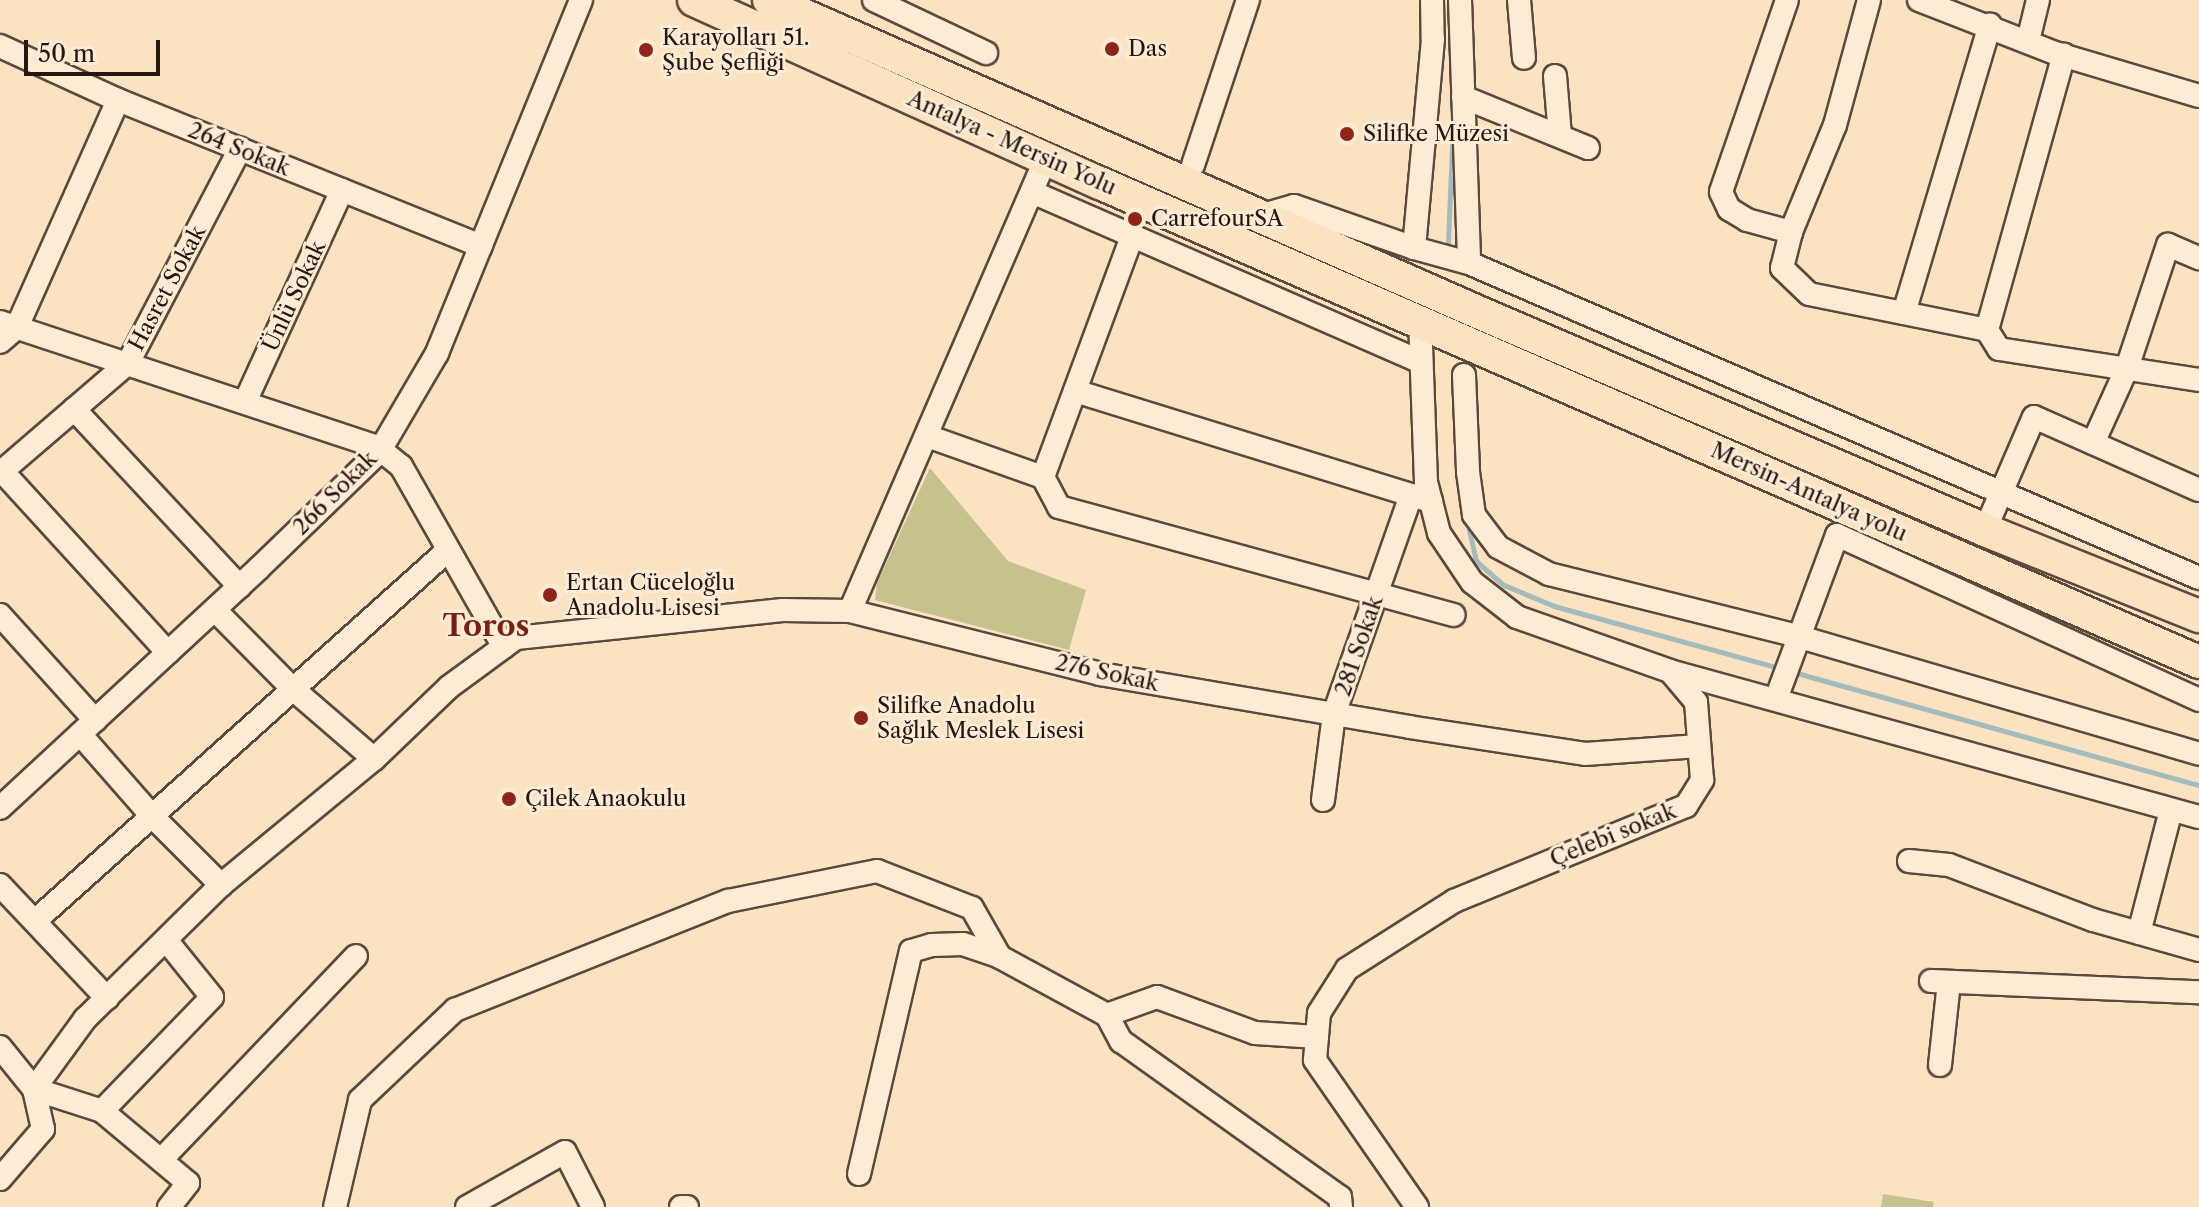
<!DOCTYPE html>
<meta charset="utf-8">
<style>
body{margin:0}
#map{position:relative;width:2199px;height:1207px;overflow:hidden;background:#fbe2c0;font-family:"Libre Caslon Text",serif}
div>[style]{position:absolute}
.green>*{inset:0;background:#c5c28e}
.stream>*{height:5px;margin:-2.5px;padding:0 2.5px;transform-origin:2.5px;border-radius:2.5px;background:#a3bbbc}
.roads{filter:drop-shadow(2px 0 #5b493c) drop-shadow(-2px 0 #5b493c) drop-shadow(0 2px #5b493c) drop-shadow(0 -2px #5b493c)}
.minor>*{height:22px;margin:-11px;padding:0 11px;transform-origin:11px;border-radius:11px;background:#fcecd6}
.highway>*{height:32px;margin:-16px;padding:0 16px;transform-origin:16px;border-radius:16px;background:#fbe2c0}
.dots>*{width:22px;height:22px;translate:-50% -50%;box-sizing:border-box;border:4px solid #fcecd6;border-radius:50%}
span{translate:-50% -50%;white-space:nowrap;text-align:center;line-height:1.15;-webkit-text-stroke:6px #fcecd6;paint-order:stroke}
.poi-label{font-size:22px;color:#261610}
.left{translate:0 -50%;text-align:left}
.street-label{font-size:22px;color:#261610}
.district-label{font-size:30px;color:#7a1f14;font-weight:700}
.scale{position:absolute;left:24px;top:40px;width:136px;height:36px;box-sizing:border-box;border:4px solid #261610;border-top:0;padding-left:10px;font-size:24px;line-height:28px;white-space:nowrap;color:#261610;-webkit-text-stroke:6px #fcecd6;paint-order:stroke}
</style>
<div id="map">
<div class="green">
<i style="clip-path:polygon(930px 468px,1008px 561px,1086px 590px,1069px 650px,875px 600px,877px 583px)"></i>
<i style="clip-path:polygon(1883px 1194px,1934px 1202px,1933px 1207px,1881px 1207px)"></i>
</div>
<div class="stream">
<i style="left:1448px;top:242px;width:120px;rotate:-87.6deg"></i>
<i style="left:1453px;top:122px;width:85px;rotate:-92deg"></i>
<i style="left:1467px;top:521px;width:41px;rotate:77.3deg"></i>
<i style="left:1476px;top:561px;width:37px;rotate:41deg"></i>
<i style="left:1504px;top:585px;width:54px;rotate:22.8deg"></i>
<i style="left:1554px;top:606px;width:233px;rotate:15.4deg"></i>
<i style="left:1793px;top:672px;width:421px;rotate:15.6deg"></i>
</div>
<div class="roads">
<div class="minor">
<i style="left:874px;top:0;width:124px;rotate:25.3deg"></i>
<i style="left:1432px;top:0;width:39px;rotate:89deg"></i>
<i style="left:1433px;top:39px;width:210px;rotate:95.2deg"></i>
<i style="left:1414px;top:248px;width:57px;rotate:15.3deg"></i>
<i style="left:1469px;top:263px;width:795px;rotate:23.34deg"></i>
<i style="left:1460px;top:0;width:263px;rotate:88deg"></i>
<i style="left:1519px;top:0;width:58px;rotate:85.1deg"></i>
<i style="left:1787px;top:0;width:203px;rotate:109deg"></i>
<i style="left:1721px;top:192px;width:19px;rotate:65deg"></i>
<i style="left:1729px;top:209px;width:21px;rotate:31deg"></i>
<i style="left:1747px;top:220px;width:46px;rotate:15.3deg"></i>
<i style="left:1869px;top:0;width:130px;rotate:105.2deg"></i>
<i style="left:1835px;top:125px;width:116px;rotate:112.4deg"></i>
<i style="left:1791px;top:232px;width:37px;rotate:104deg"></i>
<i style="left:1782px;top:268px;width:37px;rotate:44deg"></i>
<i style="left:1809px;top:294px;width:182px;rotate:11.4deg"></i>
<i style="left:1987px;top:330px;width:22px;rotate:58deg"></i>
<i style="left:1999px;top:349px;width:202px;rotate:8.8deg"></i>
<i style="left:1919px;top:0;width:146px;rotate:21.3deg"></i>
<i style="left:2055px;top:53px;width:150px;rotate:16.6deg"></i>
<i style="left:2028px;top:41px;width:42px;rotate:-76.3deg"></i>
<i style="left:0;top:46px;width:130px;rotate:24.6deg"></i>
<i style="left:118px;top:100px;width:391px;rotate:21.9deg"></i>
<i style="left:1555px;top:76px;width:60px;rotate:85.2deg"></i>
<i style="left:1463px;top:97px;width:135px;rotate:22.2deg"></i>
<i style="left:1193px;top:165px;width:174px;rotate:-71.6deg"></i>
<i style="left:1032px;top:192px;width:425px;rotate:23.6deg"></i>
<i style="left:1259px;top:216px;width:36px;rotate:-16deg"></i>
<i style="left:1294px;top:206px;width:127px;rotate:19.3deg"></i>
<i style="left:1904px;top:313px;width:301px;rotate:-73.4deg"></i>
<i style="left:0;top:322px;width:396px;rotate:18.3deg"></i>
<i style="left:376px;top:446px;width:32px;rotate:39deg"></i>
<i style="left:401px;top:466px;width:208px;rotate:60.4deg"></i>
<i style="left:1987px;top:330px;width:286px;rotate:-74.4deg"></i>
<i style="left:0;top:342px;width:23px;rotate:-41deg"></i>
<i style="left:17px;top:327px;width:248px;rotate:-66deg"></i>
<i style="left:1464px;top:375px;width:97px;rotate:87.6deg"></i>
<i style="left:1468px;top:472px;width:43px;rotate:82.1deg"></i>
<i style="left:1474px;top:515px;width:40px;rotate:53deg"></i>
<i style="left:1498px;top:547px;width:58px;rotate:27.9deg"></i>
<i style="left:1549px;top:574px;width:252px;rotate:14deg"></i>
<i style="left:1793px;top:635px;width:423px;rotate:16.3deg"></i>
<i style="left:1075px;top:391px;width:373px;rotate:17.2deg"></i>
<i style="left:245px;top:402px;width:233px;rotate:-65.4deg"></i>
<i style="left:74px;top:409px;width:243px;rotate:47deg"></i>
<i style="left:927px;top:436px;width:123px;rotate:19.5deg"></i>
<i style="left:1043px;top:477px;width:34px;rotate:62deg"></i>
<i style="left:1059px;top:507px;width:409px;rotate:15.3deg"></i>
<i style="left:2093px;top:443px;width:82px;rotate:-65.6deg"></i>
<i style="left:2127px;top:368px;width:130px;rotate:-71.6deg"></i>
<i style="left:2168px;top:245px;width:34px;rotate:23deg"></i>
<i style="left:2px;top:471px;width:246px;rotate:47.6deg"></i>
<i style="left:0;top:473px;width:169px;rotate:-40.7deg"></i>
<i style="left:128px;top:363px;width:242px;rotate:-62.4deg"></i>
<i style="left:1043px;top:477px;width:257px;rotate:-69.7deg"></i>
<i style="left:1985px;top:530px;width:123px;rotate:-66.6deg"></i>
<i style="left:2034px;top:417px;width:180px;rotate:23.9deg"></i>
<i style="left:215px;top:610px;width:111px;rotate:45.4deg"></i>
<i style="left:293px;top:689px;width:107px;rotate:40.8deg"></i>
<i style="left:850px;top:611px;width:493px;rotate:-66.6deg"></i>
<i style="left:0;top:615px;width:142px;rotate:47.9deg"></i>
<i style="left:1670px;top:671px;width:549px;rotate:15.43deg"></i>
<i style="left:1776px;top:699px;width:175px;rotate:-69.6deg"></i>
<i style="left:1837px;top:535px;width:398px;rotate:24.5deg"></i>
<i style="left:80px;top:734px;width:109px;rotate:48.7deg"></i>
<i style="left:152px;top:816px;width:98px;rotate:45deg"></i>
<i style="left:1323px;top:800px;width:87px;rotate:-82.7deg"></i>
<i style="left:1334px;top:714px;width:232px;rotate:-70.6deg"></i>
<i style="left:0;top:808px;width:353px;rotate:-42.8deg"></i>
<i style="left:259px;top:568px;width:167px;rotate:-44deg"></i>
<i style="left:379px;top:452px;width:115px;rotate:-59.6deg"></i>
<i style="left:437px;top:353px;width:381px;rotate:-67.8deg"></i>
<i style="left:1909px;top:861px;width:40px;rotate:5.7deg"></i>
<i style="left:1949px;top:865px;width:154px;rotate:20.9deg"></i>
<i style="left:2093px;top:920px;width:110px;rotate:15.8deg"></i>
<i style="left:0;top:885px;width:156px;rotate:46.6deg"></i>
<i style="left:35px;top:921px;width:555px;rotate:-41.93deg"></i>
<i style="left:2139px;top:933px;width:127px;rotate:-75.4deg"></i>
<i style="left:1931px;top:981px;width:268px;rotate:2.4deg"></i>
<i style="left:1317px;top:1037px;width:62px;rotate:-176.3deg"></i>
<i style="left:1255px;top:1033px;width:104px;rotate:-159.8deg"></i>
<i style="left:1157px;top:997px;width:53px;rotate:160.2deg"></i>
<i style="left:1107px;top:1015px;width:30px;rotate:62deg"></i>
<i style="left:1121px;top:1041px;width:269px;rotate:35.5deg"></i>
<i style="left:1340px;top:1197px;width:10px;rotate:84deg"></i>
<i style="left:0;top:1047px;width:54px;rotate:51deg"></i>
<i style="left:34px;top:1089px;width:71px;rotate:17.9deg"></i>
<i style="left:102px;top:1111px;width:112px;rotate:39.9deg"></i>
<i style="left:188px;top:1183px;width:31px;rotate:128deg"></i>
<i style="left:1940px;top:1065px;width:83px;rotate:-83.8deg"></i>
<i style="left:102px;top:1111px;width:158px;rotate:-46deg"></i>
<i style="left:212px;top:997px;width:73px;rotate:-128.9deg"></i>
<i style="left:161px;top:1160px;width:282px;rotate:-46.3deg"></i>
<i style="left:859px;top:1174px;width:229px;rotate:-76.9deg"></i>
<i style="left:911px;top:951px;width:22px;rotate:-16deg"></i>
<i style="left:932px;top:945px;width:31px;rotate:-2deg"></i>
<i style="left:963px;top:944px;width:39px;rotate:19deg"></i>
<i style="left:1000px;top:957px;width:122px;rotate:28.5deg"></i>
<i style="left:0;top:1179px;width:66px;rotate:-49.3deg"></i>
<i style="left:43px;top:1129px;width:41px;rotate:-102.7deg"></i>
<i style="left:34px;top:1089px;width:87px;rotate:-53.9deg"></i>
<i style="left:85px;top:1019px;width:191px;rotate:-44.6deg"></i>
<i style="left:221px;top:885px;width:198px;rotate:-39.5deg"></i>
<i style="left:374px;top:759px;width:104px;rotate:-43.8deg"></i>
<i style="left:449px;top:687px;width:83px;rotate:-36.2deg"></i>
<i style="left:516px;top:638px;width:268px;rotate:-6deg"></i>
<i style="left:783px;top:610px;width:67px;rotate:0.9deg"></i>
<i style="left:850px;top:611px;width:258px;rotate:14.1deg"></i>
<i style="left:1100px;top:674px;width:314px;rotate:9.7deg"></i>
<i style="left:1409px;top:727px;width:178px;rotate:8.7deg"></i>
<i style="left:1585px;top:754px;width:114px;rotate:-4deg"></i>
<i style="left:335px;top:1207px;width:110px;rotate:-76.8deg"></i>
<i style="left:360px;top:1100px;width:131px;rotate:-43.5deg"></i>
<i style="left:455px;top:1010px;width:294px;rotate:-21.8deg"></i>
<i style="left:728px;top:901px;width:152px;rotate:-11.4deg"></i>
<i style="left:877px;top:871px;width:102px;rotate:21.3deg"></i>
<i style="left:972px;top:908px;width:56px;rotate:60.3deg"></i>
<i style="left:467px;top:1207px;width:112px;rotate:-29.3deg"></i>
<i style="left:565px;top:1152px;width:62px;rotate:63deg"></i>
<i style="left:681px;top:1207px;width:6px"></i>
<i style="left:1417px;top:1207px;width:179px;rotate:-124.8deg"></i>
<i style="left:1315px;top:1060px;width:47px;rotate:-85.1deg"></i>
<i style="left:1319px;top:1013px;width:52px;rotate:-57.5deg"></i>
<i style="left:1347px;top:969px;width:127px;rotate:-32.4deg"></i>
<i style="left:1454px;top:901px;width:251px;rotate:-22.3deg"></i>
<i style="left:1686px;top:806px;width:31px;rotate:-58deg"></i>
<i style="left:1702px;top:780px;width:78px;rotate:-94.4deg"></i>
<i style="left:1696px;top:702px;width:40px;rotate:-130deg"></i>
<i style="left:1670px;top:671px;width:162px;rotate:-160.6deg"></i>
<i style="left:1517px;top:617px;width:57px;rotate:-142.1deg"></i>
<i style="left:1472px;top:582px;width:59px;rotate:-124deg"></i>
<i style="left:1439px;top:533px;width:53px;rotate:-104.3deg"></i>
<i style="left:1426px;top:482px;width:161px;rotate:-92.1deg"></i>
</div>
<div class="highway">
<i style="left:694px;top:0;width:445px;rotate:24.3deg"></i>
<i style="left:1100px;top:183px;width:1199px;rotate:23.55deg"></i>
<i style="left:769px;top:0;width:777px;rotate:23.76deg"></i>
<i style="left:1480px;top:313px;width:550px;rotate:23.25deg"></i>
<i style="left:1985px;top:530px;width:231px;rotate:21.9deg"></i>
</div>
</div>
<div class="dots">
<i style="left:1112px;top:49px;background:#8f2418"></i>
<i style="left:646px;top:50px;background:#8f2418"></i>
<i style="left:1347px;top:134px;background:#8f2418"></i>
<i style="left:1135px;top:219px;background:#8f2418"></i>
<i style="left:550px;top:595px;background:#8f2418"></i>
<i style="left:861px;top:718px;background:#8f2418"></i>
<i style="left:509px;top:799px;background:#8f2418"></i>
</div>
<div class="poi-label">
<span class="left" style="left:662px;top:50px">Karayolları 51.<br>Şube Şefliği</span>
<span class="left" style="left:1128px;top:49px">Das</span>
<span class="left" style="left:1363px;top:134px">Silifke Müzesi</span>
<span class="left" style="left:1151px;top:219px">CarrefourSA</span>
<span class="left" style="left:566px;top:595px">Ertan Cüceloğlu<br>Anadolu Lisesi</span>
<span class="left" style="left:877px;top:718px">Silifke Anadolu<br>Sağlık Meslek Lisesi</span>
<span class="left" style="left:525px;top:799px">Çilek Anaokulu</span>
</div>
<div class="street-label">
<span style="left:1012px;top:143px;rotate:24deg">Antalya - Mersin Yolu</span>
<span style="left:239px;top:149px;rotate:22deg">264 Sokak</span>
<span style="left:167px;top:288px;rotate:-62deg">Hasret Sokak</span>
<span style="left:294px;top:296px;rotate:-65deg">Ünlü Sokak</span>
<span style="left:1809px;top:492px;rotate:24deg">Mersin-Antalya yolu</span>
<span style="left:335px;top:493px;rotate:-45deg">266 Sokak</span>
<span style="left:1359px;top:646px;rotate:-71deg">281 Sokak</span>
<span style="left:1107px;top:673px;rotate:12deg">276 Sokak</span>
<span style="left:1613px;top:835px;rotate:-22deg">Çelebi sokak</span>
</div>
<div class="district-label">
<span style="left:486px;top:626px">Toros</span>
</div>
<div class="scale">50 m</div>
</div>
